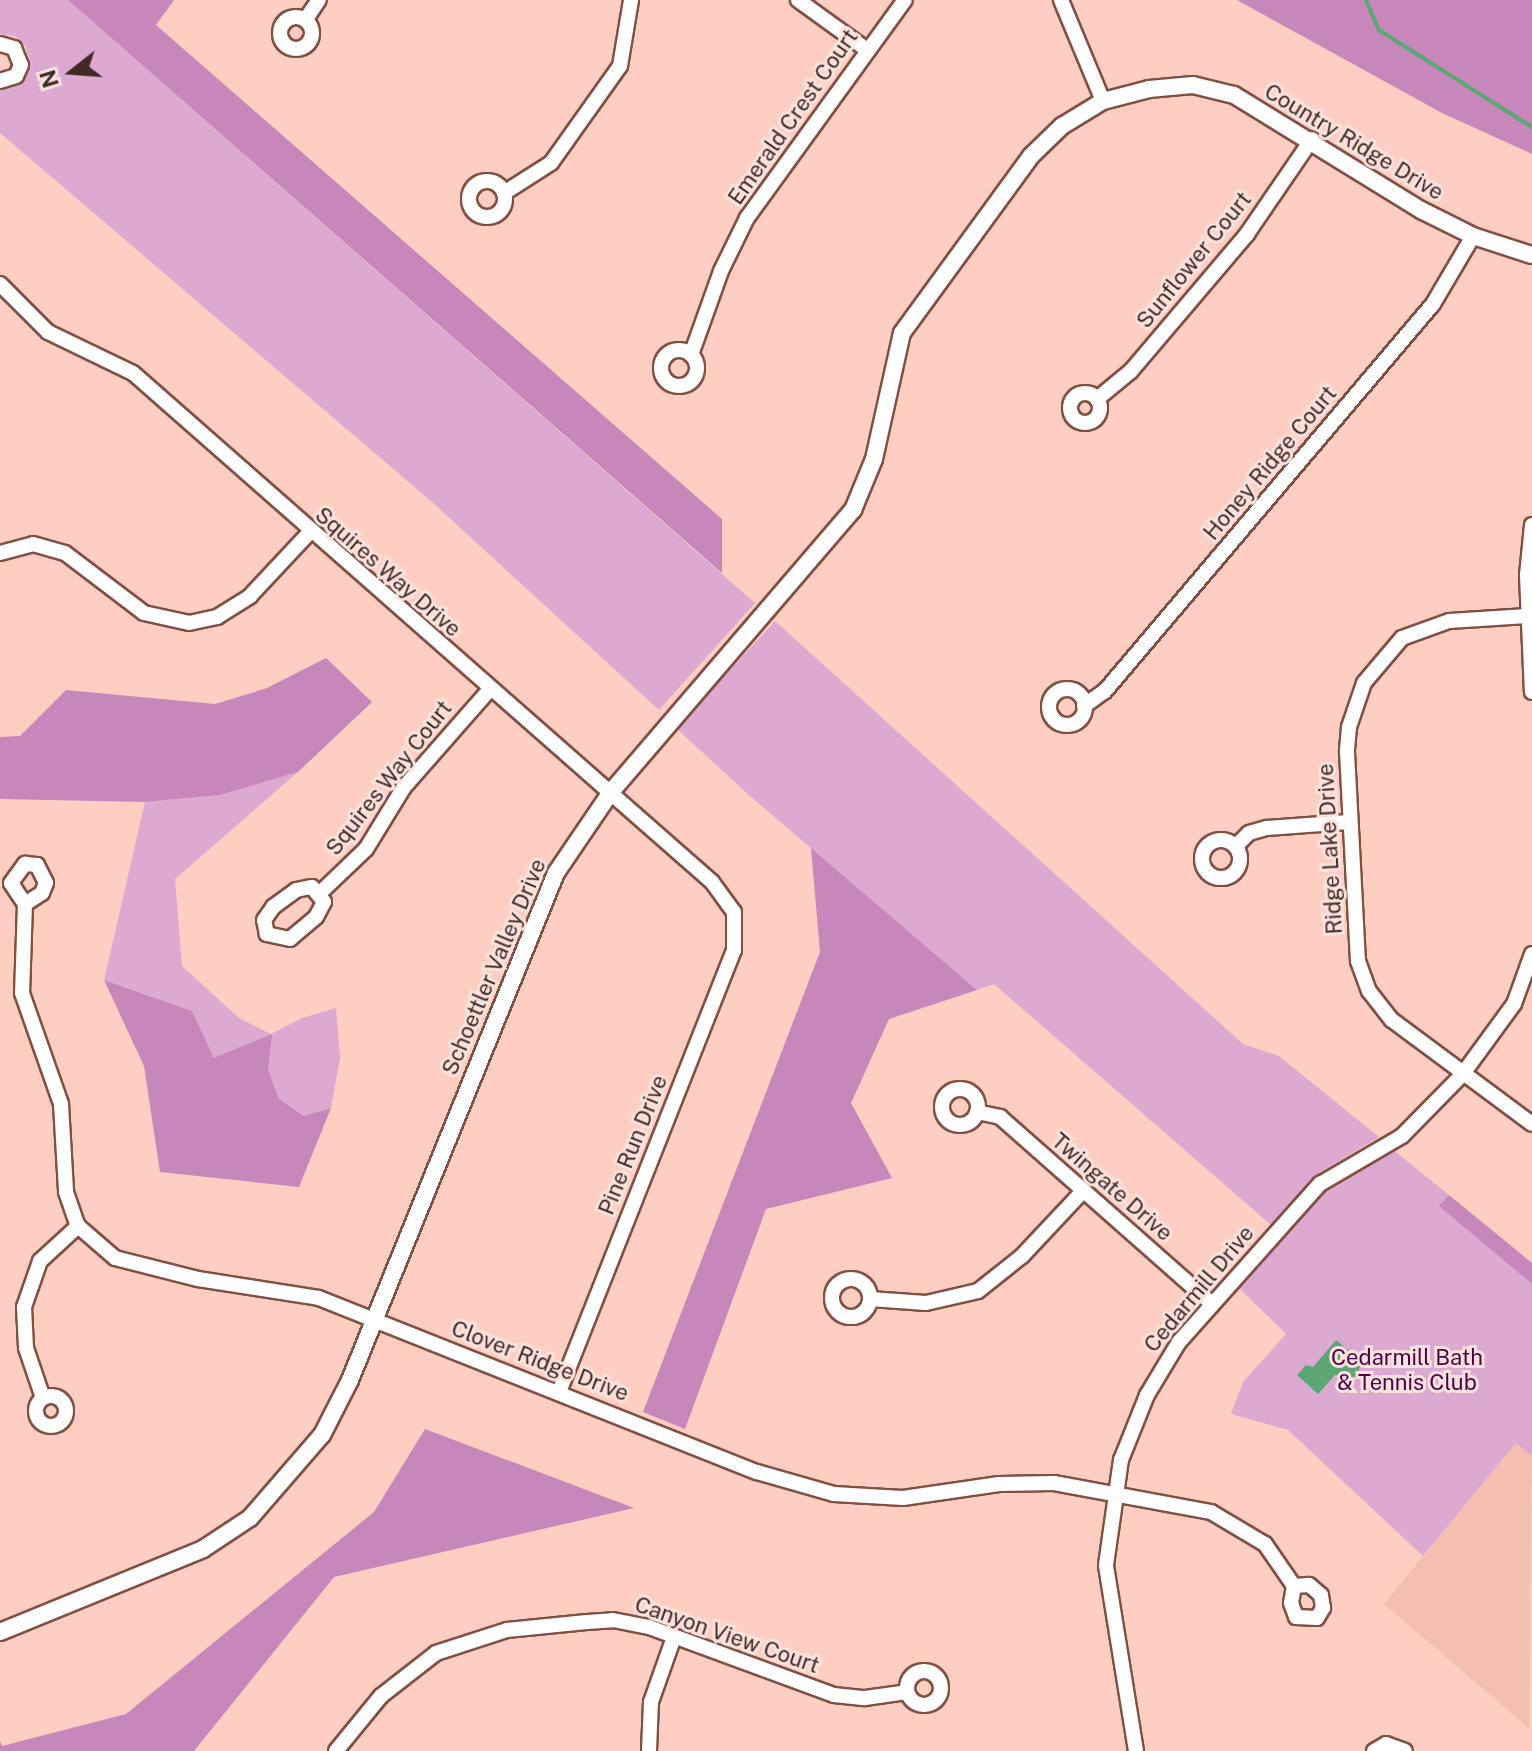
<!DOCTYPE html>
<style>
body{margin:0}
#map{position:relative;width:1532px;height:1751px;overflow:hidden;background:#fecec2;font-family:"Public Sans",sans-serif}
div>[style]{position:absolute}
.built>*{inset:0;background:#f4bfb1}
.green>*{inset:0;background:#dca9d1}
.forest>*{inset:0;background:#c787ba}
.water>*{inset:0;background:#5ca575}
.stream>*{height:4px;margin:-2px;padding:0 2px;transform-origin:2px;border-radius:2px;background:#5ca575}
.roads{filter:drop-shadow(2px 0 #824f43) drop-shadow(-2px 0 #824f43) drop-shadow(0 2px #824f43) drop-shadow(0 -2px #824f43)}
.minor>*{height:14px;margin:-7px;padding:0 7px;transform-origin:7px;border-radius:7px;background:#fff}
.minor>.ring{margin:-7px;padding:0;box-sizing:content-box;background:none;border:14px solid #fff;border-radius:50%}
.tertiary>*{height:16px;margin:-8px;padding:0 8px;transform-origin:8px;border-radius:8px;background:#fff}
span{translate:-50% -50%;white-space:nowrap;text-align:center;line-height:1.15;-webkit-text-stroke:6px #fbe2dc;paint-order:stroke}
.street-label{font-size:22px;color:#412a25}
.park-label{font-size:22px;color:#4f0046}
.north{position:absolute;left:32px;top:32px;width:80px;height:80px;-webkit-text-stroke:6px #fbe2dc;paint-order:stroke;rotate:253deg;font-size:22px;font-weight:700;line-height:32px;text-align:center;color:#412a25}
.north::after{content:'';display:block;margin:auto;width:28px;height:36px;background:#412a25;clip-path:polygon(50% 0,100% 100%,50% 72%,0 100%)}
</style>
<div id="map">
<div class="built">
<i style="clip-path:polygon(1517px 1442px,1532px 1456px,1529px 1728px,1384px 1604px)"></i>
</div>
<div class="green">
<i style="clip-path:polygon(0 0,68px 0,755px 603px,659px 710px,432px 502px,0 133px,0 90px,24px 76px,30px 61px,25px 45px,15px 36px,0 34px)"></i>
<i style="clip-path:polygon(775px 621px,1243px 1044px,1279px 1056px,1379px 1137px,1322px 1171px,1271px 1225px,994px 984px,977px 990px,750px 796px,676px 728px)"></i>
<i style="clip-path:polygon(298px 772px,175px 879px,182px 966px,239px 1018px,271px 1034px,302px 1018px,336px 1008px,340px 1058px,331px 1108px,304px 1116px,279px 1099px,268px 1069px,214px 1058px,192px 1011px,104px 980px,145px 802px,220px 795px)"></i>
<i style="clip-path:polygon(1392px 1149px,1449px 1195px,1440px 1206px,1532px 1284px,1532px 1456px,1516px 1443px,1423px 1556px,1288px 1430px,1231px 1414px,1243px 1382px,1286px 1334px,1238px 1287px,1319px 1195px)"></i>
</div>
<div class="forest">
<i style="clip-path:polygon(68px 0,174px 0,156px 25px,722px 519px,722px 573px)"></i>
<i style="clip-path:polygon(1237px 0,1532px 0,1532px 154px,1442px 113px)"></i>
<i style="clip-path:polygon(326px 658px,372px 702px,298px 772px,220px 795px,145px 802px,0 799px,0 737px,20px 736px,66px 690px,215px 704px,267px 688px)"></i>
<i style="clip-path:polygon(811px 848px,977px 990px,889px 1019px,851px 1103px,892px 1178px,766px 1209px,685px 1429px,643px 1412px,820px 952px)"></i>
<i style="clip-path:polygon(104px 980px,192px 1011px,214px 1058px,272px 1034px,268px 1069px,279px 1099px,304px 1116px,331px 1108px,299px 1187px,160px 1172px,144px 1066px)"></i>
<i style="clip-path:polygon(1449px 1195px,1532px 1263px,1532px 1284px,1439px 1206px)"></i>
<i style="clip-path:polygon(425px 1429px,634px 1508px,334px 1577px,194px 1751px,0 1751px,0 1741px,2px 1746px,126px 1714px,374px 1512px)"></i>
</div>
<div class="water">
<i style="clip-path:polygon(1336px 1340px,1362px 1362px,1356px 1377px,1335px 1375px,1318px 1394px,1297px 1375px,1306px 1365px,1313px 1367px)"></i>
</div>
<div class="stream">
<i style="left:1366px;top:0;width:33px;rotate:67deg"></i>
<i style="left:1379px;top:30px;width:181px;rotate:32.4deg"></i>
</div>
<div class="roads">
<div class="minor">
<i style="left:798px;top:0;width:85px;rotate:35.9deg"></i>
<i style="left:1061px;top:0;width:109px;rotate:67.4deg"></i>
<i class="ring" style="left:280px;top:17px;width:18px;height:18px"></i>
<i style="left:306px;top:19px;width:23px;rotate:-56deg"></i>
<i style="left:0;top:44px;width:15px;rotate:16deg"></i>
<i style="left:14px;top:48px;width:18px;rotate:68deg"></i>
<i style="left:21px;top:65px;width:12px;rotate:114deg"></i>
<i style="left:16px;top:76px;width:17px;rotate:163deg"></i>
<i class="ring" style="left:469px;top:181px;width:22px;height:22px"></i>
<i style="left:504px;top:193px;width:56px;rotate:-32.6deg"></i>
<i style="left:551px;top:163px;width:119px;rotate:-54.6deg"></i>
<i style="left:620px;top:66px;width:67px;rotate:-80.5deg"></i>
<i style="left:0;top:284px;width:68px;rotate:45deg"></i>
<i style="left:48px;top:332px;width:94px;rotate:25.8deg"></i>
<i style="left:133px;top:373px;width:771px;rotate:41.32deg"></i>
<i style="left:712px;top:882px;width:37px;rotate:54deg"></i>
<i style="left:734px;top:912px;width:38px;rotate:90deg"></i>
<i style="left:734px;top:950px;width:475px;rotate:111.6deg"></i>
<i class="ring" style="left:661px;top:350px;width:22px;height:22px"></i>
<i style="left:691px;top:355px;width:89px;rotate:-70.3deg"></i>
<i style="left:721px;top:271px;width:59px;rotate:-63.9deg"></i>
<i style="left:747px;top:218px;width:269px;rotate:-54.1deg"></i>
<i class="ring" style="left:1070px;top:393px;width:16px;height:16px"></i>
<i style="left:1097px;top:399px;width:44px;rotate:-39.5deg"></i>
<i style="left:1131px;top:371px;width:180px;rotate:-49.7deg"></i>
<i style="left:1247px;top:234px;width:115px;rotate:-55.6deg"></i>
<i style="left:1532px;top:525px;width:50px;rotate:95.7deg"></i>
<i style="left:1527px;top:575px;width:117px;rotate:87.6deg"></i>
<i style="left:0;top:553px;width:34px;rotate:-15deg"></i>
<i style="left:33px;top:544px;width:33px;rotate:16deg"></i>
<i style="left:65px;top:553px;width:99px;rotate:37.2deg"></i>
<i style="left:144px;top:613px;width:46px;rotate:12.5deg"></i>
<i style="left:189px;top:623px;width:29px;rotate:-12deg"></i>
<i style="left:217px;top:617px;width:39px;rotate:-32deg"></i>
<i style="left:250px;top:596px;width:86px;rotate:-46.9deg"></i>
<i style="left:1527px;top:616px;width:78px;rotate:176.3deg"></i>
<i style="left:1449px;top:621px;width:50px;rotate:160.1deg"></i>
<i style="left:1402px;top:638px;width:59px;rotate:130.2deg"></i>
<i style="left:1364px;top:683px;width:46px;rotate:108.8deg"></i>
<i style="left:1349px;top:727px;width:25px;rotate:95deg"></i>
<i style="left:1347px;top:752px;width:209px;rotate:87deg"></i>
<i style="left:1358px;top:961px;width:32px;rotate:70deg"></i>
<i style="left:1369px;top:991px;width:37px;rotate:52deg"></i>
<i style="left:1392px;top:1020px;width:174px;rotate:36.6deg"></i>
<i class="ring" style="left:1049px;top:689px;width:22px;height:22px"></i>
<i style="left:1084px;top:706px;width:26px;rotate:-36deg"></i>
<i style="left:1105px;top:691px;width:507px;rotate:-49.72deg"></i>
<i style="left:1433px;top:304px;width:79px;rotate:-59.5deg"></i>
<i class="ring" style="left:1202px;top:840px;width:24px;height:24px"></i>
<i style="left:1236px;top:846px;width:18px;rotate:-45deg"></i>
<i style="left:1249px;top:833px;width:19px;rotate:-16deg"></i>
<i style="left:1267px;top:828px;width:82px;rotate:-4.2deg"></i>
<i style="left:25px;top:864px;width:12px;rotate:5deg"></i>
<i style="left:37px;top:865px;width:20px;rotate:63deg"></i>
<i style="left:46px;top:883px;width:11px;rotate:112deg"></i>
<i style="left:42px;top:893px;width:20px;rotate:147deg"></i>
<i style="left:25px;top:904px;width:25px;rotate:-124deg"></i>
<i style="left:11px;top:883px;width:24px;rotate:-54deg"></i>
<i style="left:312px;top:887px;width:19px;rotate:51deg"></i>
<i style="left:324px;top:902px;width:17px;rotate:118deg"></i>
<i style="left:316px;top:917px;width:34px;rotate:140deg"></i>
<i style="left:290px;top:939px;width:24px;rotate:-168deg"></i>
<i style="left:267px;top:934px;width:14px;rotate:-102deg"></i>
<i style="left:264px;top:920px;width:16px;rotate:-55deg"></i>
<i style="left:273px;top:907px;width:29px;rotate:-36deg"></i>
<i style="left:296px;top:890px;width:16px;rotate:-11deg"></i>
<i style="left:321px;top:892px;width:62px;rotate:-43.7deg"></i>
<i style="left:366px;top:849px;width:73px;rotate:-58.5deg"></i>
<i style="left:404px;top:787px;width:130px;rotate:-48.7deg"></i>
<i style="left:25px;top:904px;width:89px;rotate:91.9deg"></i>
<i style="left:22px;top:993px;width:118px;rotate:70.6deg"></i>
<i style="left:61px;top:1104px;width:88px;rotate:86.7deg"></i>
<i style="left:66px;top:1192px;width:36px;rotate:71deg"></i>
<i style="left:78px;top:1226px;width:49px;rotate:40.9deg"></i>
<i style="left:115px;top:1258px;width:86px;rotate:14.2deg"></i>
<i style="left:198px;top:1279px;width:122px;rotate:8.9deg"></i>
<i style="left:319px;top:1298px;width:471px;rotate:21.7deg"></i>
<i style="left:757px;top:1472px;width:80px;rotate:15.9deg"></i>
<i style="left:834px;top:1494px;width:69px;rotate:3.3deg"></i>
<i style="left:903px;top:1498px;width:97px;rotate:-8.3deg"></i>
<i style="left:999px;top:1484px;width:55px;rotate:-1deg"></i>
<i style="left:1054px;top:1483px;width:160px;rotate:10.5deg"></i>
<i style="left:1211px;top:1512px;width:63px;rotate:30.7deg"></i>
<i style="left:1265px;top:1544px;width:51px;rotate:55.4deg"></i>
<i style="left:1294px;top:1586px;width:17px;rotate:100deg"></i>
<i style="left:1291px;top:1603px;width:15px;rotate:70deg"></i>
<i style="left:1296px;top:1617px;width:21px;rotate:3deg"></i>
<i style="left:1317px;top:1618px;width:12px;rotate:-59deg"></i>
<i style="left:1323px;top:1608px;width:13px;rotate:-99deg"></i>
<i style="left:1321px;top:1595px;width:16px;rotate:-140deg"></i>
<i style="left:1309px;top:1585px;width:15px;rotate:176deg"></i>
<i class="ring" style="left:942px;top:1089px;width:22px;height:22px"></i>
<i style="left:977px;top:1112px;width:24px;rotate:12deg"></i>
<i style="left:1000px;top:1117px;width:283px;rotate:41.4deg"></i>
<i class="ring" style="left:832px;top:1279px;width:24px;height:24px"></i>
<i style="left:870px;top:1299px;width:56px;rotate:4.1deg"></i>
<i style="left:926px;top:1303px;width:53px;rotate:-13deg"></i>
<i style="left:978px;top:1291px;width:56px;rotate:-38.5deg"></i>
<i style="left:1022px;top:1256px;width:89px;rotate:-46.8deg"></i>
<i class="ring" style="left:36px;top:1396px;width:16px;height:16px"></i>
<i style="left:43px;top:1398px;width:53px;rotate:-108.8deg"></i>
<i style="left:26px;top:1348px;width:41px;rotate:-92.8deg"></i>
<i style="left:24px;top:1307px;width:49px;rotate:-70.8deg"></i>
<i style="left:40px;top:1261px;width:52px;rotate:-42.6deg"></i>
<i class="ring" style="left:907px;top:1671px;width:20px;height:20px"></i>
<i style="left:336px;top:1751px;width:71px;rotate:-50.7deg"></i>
<i style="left:381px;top:1696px;width:70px;rotate:-38deg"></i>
<i style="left:436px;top:1653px;width:75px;rotate:-17.9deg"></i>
<i style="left:507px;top:1630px;width:80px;rotate:-5.7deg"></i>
<i style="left:587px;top:1622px;width:26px;rotate:-4deg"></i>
<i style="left:613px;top:1620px;width:37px;rotate:11deg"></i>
<i style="left:649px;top:1627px;width:197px;rotate:20.2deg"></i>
<i style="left:834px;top:1695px;width:31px;rotate:6deg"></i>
<i style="left:865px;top:1698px;width:42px;rotate:-8.1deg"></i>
<i style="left:649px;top:1751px;width:49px;rotate:-87.7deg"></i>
<i style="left:651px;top:1702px;width:69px;rotate:-70.5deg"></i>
<i style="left:1136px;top:1751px;width:188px;rotate:-99.2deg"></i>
<i style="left:1106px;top:1565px;width:106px;rotate:-81.9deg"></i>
<i style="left:1121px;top:1460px;width:70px;rotate:-68.2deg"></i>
<i style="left:1147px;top:1395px;width:62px;rotate:-58.9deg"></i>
<i style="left:1179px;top:1342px;width:212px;rotate:-48.3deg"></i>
<i style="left:1320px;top:1184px;width:95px;rotate:-30.3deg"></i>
<i style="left:1402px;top:1136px;width:86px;rotate:-45.5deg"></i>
<i style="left:1462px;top:1075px;width:88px;rotate:-53.8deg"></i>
<i style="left:1514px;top:1004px;width:53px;rotate:-70.2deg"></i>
<i style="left:1374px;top:1751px;width:14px;rotate:-30deg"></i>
<i style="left:1386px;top:1744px;width:20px;rotate:20deg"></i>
</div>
<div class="tertiary">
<i style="left:0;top:1632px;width:219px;rotate:-22.2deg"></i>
<i style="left:203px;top:1549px;width:56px;rotate:-33.4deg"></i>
<i style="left:250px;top:1518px;width:110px;rotate:-49.1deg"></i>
<i style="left:322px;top:1435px;width:62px;rotate:-63deg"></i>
<i style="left:350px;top:1380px;width:547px;rotate:-67.89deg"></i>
<i style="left:556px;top:873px;width:98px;rotate:-55.8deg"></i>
<i style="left:611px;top:792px;width:372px;rotate:-49.4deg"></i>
<i style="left:853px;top:510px;width:55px;rotate:-67.6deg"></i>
<i style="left:874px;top:459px;width:129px;rotate:-77.5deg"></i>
<i style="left:902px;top:333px;width:219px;rotate:-53.9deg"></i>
<i style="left:1031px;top:156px;width:43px;rotate:-44.1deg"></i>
<i style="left:1062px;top:126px;width:48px;rotate:-31.4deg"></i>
<i style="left:1103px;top:101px;width:48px;rotate:-14.6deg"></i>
<i style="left:1149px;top:89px;width:44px;rotate:-5.2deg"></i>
<i style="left:1193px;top:85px;width:42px;rotate:13.7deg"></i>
<i style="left:1234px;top:95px;width:220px;rotate:31.6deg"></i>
<i style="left:1421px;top:210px;width:58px;rotate:26.6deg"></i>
<i style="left:1473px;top:236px;width:62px;rotate:17.9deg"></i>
</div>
</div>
<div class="street-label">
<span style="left:793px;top:117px;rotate:-55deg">Emerald Crest Court</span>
<span style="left:1354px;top:142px;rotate:31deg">Country Ridge Drive</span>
<span style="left:1194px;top:260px;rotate:-51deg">Sunflower Court</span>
<span style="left:1270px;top:463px;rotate:-50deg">Honey Ridge Court</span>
<span style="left:388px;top:572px;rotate:41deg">Squires Way Drive</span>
<span style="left:389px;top:778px;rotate:-52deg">Squires Way Court</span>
<span style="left:1330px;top:849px;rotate:-93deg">Ridge Lake Drive</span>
<span style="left:494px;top:967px;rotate:-67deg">Schoettler Valley Drive</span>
<span style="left:633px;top:1145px;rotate:-68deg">Pine Run Drive</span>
<span style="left:1112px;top:1187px;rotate:41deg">Twingate Drive</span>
<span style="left:1199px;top:1289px;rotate:-50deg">Cedarmill Drive</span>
<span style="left:540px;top:1361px;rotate:21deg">Clover Ridge Drive</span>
<span style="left:727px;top:1635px;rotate:19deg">Canyon View Court</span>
</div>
<div class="park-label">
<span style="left:1407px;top:1370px">Cedarmill Bath<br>&amp; Tennis Club</span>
</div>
<div class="north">N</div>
</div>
